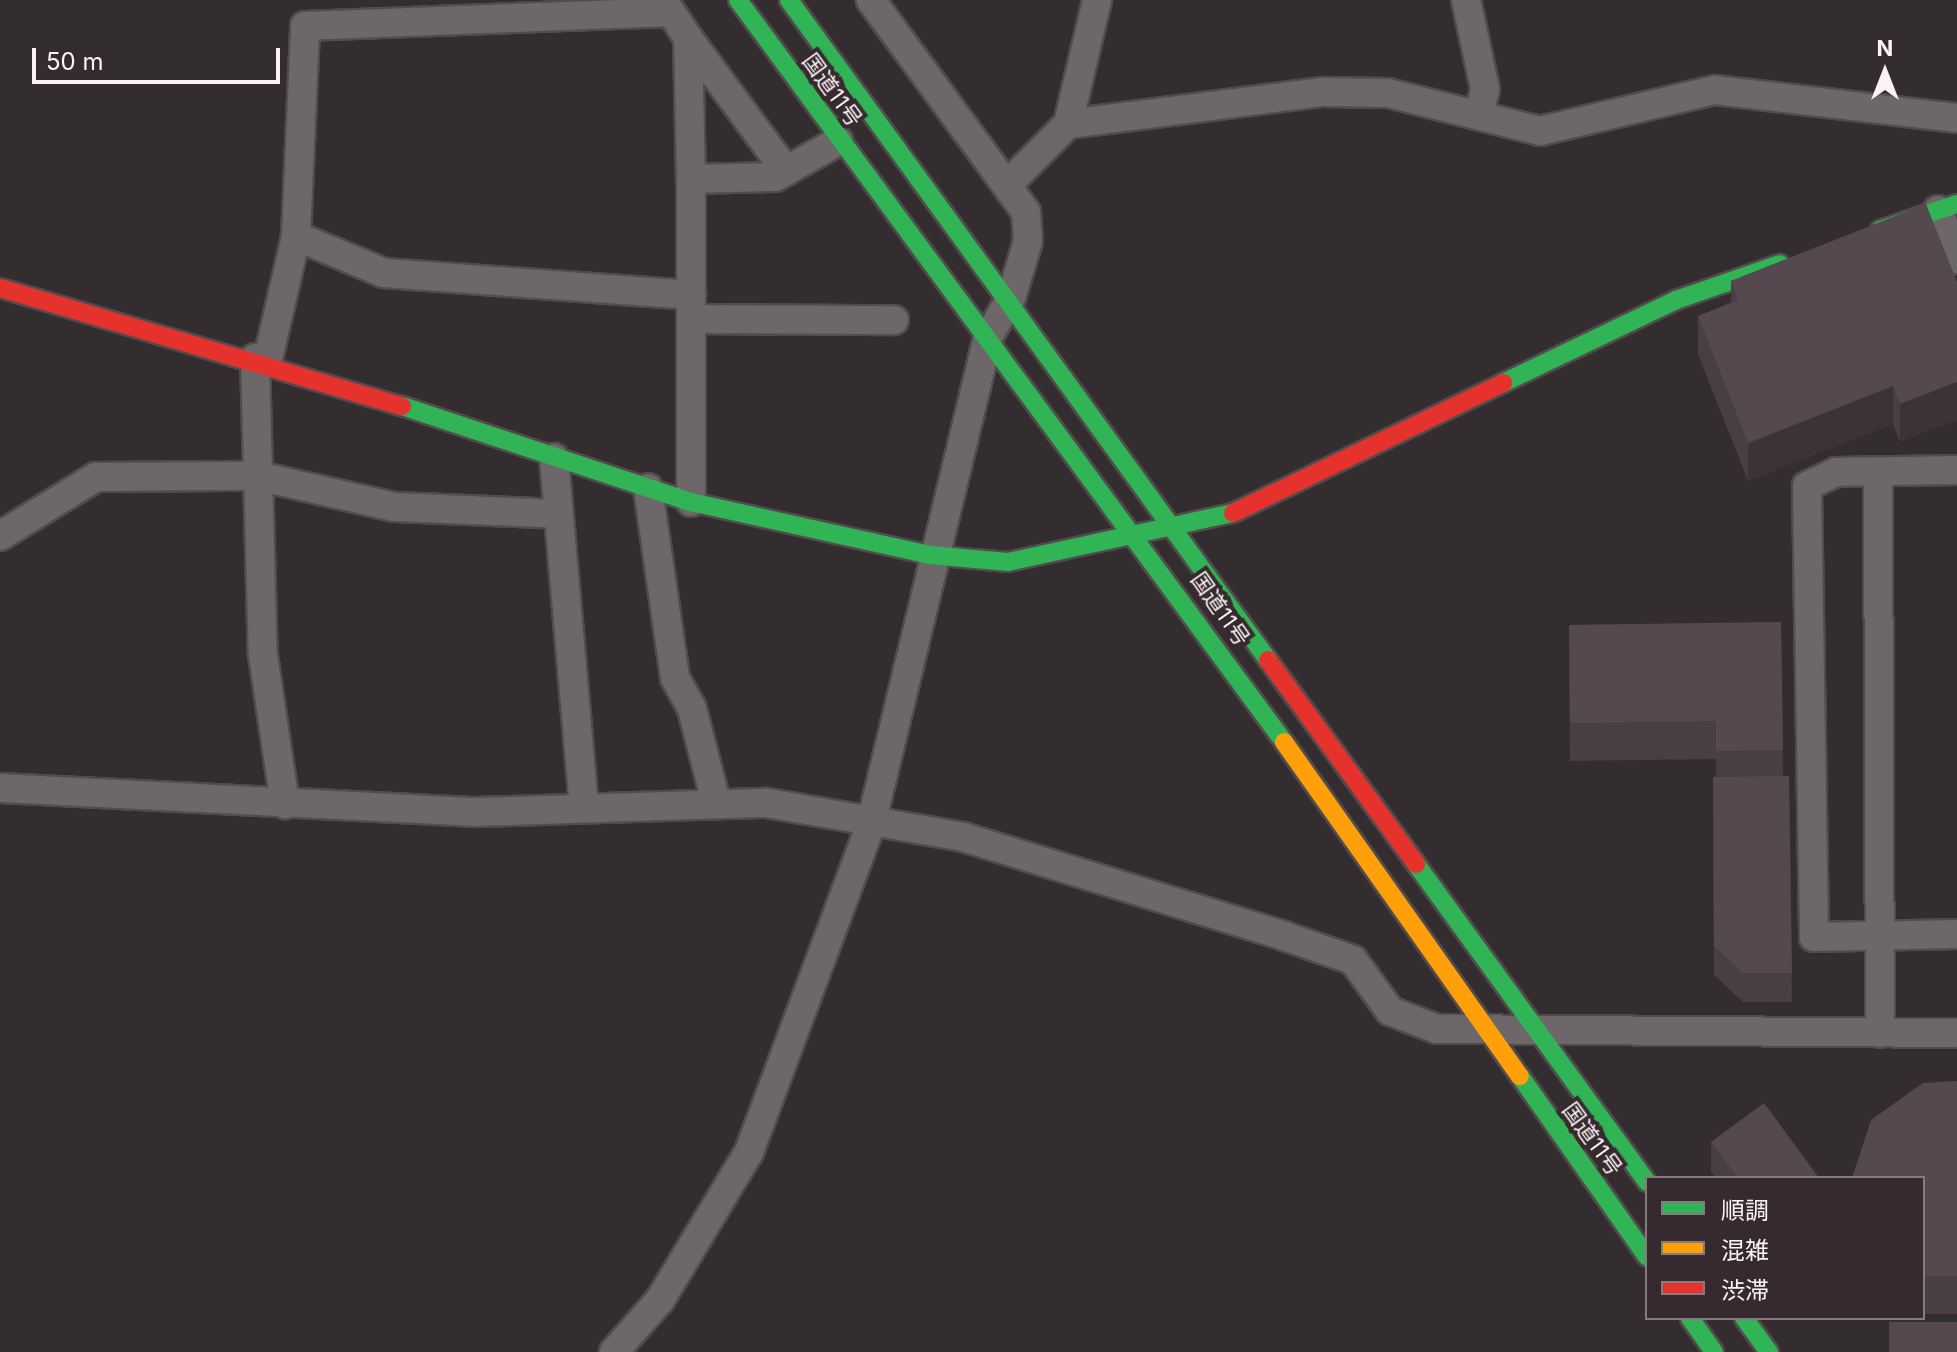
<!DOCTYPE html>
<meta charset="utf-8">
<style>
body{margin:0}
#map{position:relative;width:1957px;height:1352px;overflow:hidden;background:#342d30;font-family:Inter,"Noto Sans JP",sans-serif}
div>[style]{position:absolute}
.roads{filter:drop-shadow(2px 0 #514b4d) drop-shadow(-2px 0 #514b4d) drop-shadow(0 2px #514b4d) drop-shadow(0 -2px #514b4d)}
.street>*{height:28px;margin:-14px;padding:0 14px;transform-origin:14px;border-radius:14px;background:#6d6769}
.fast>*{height:18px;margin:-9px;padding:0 9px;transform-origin:9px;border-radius:9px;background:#30b455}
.slow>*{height:18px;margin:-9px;padding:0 9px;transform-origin:9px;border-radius:9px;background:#ff9f0a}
.jam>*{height:18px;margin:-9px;padding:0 9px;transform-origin:9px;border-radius:9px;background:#e5322d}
.wall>*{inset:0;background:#493e43}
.shaded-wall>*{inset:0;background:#3c3237}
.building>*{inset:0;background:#55484e;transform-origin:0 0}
span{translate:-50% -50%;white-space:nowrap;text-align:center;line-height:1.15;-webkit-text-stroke:8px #372a2f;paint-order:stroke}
.street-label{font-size:22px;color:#fbf2f5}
.legend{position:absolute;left:1645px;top:1176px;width:280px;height:144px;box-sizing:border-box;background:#372a2f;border:2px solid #857a7e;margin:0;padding:10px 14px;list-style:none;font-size:24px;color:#fbf2f5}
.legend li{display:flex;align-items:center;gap:16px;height:40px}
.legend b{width:40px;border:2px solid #857a7e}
.north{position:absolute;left:1845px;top:32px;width:80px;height:80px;-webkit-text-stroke:6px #372a2f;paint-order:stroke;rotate:0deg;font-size:22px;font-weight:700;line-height:32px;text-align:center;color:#fbf2f5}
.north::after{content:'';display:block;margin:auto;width:28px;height:36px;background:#fbf2f5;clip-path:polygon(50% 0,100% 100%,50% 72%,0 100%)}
.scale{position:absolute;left:32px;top:48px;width:248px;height:36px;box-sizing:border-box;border:4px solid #fbf2f5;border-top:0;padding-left:10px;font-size:24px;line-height:28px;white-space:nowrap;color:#fbf2f5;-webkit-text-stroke:6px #372a2f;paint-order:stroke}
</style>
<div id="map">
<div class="roads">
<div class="street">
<i style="left:1466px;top:0;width:91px;rotate:77.9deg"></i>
<i style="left:1485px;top:89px;width:27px;rotate:103deg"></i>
<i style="left:688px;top:38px;width:165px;rotate:53.6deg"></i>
<i style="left:1068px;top:124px;width:127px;rotate:-76.8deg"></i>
<i style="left:691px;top:179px;width:323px;rotate:90deg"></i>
<i style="left:1007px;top:185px;width:86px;rotate:-45deg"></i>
<i style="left:1068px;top:124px;width:257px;rotate:-7.2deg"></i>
<i style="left:1323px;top:92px;width:65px;rotate:0.9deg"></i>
<i style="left:1388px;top:93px;width:157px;rotate:14deg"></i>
<i style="left:1540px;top:131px;width:180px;rotate:-13.2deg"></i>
<i style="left:1715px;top:90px;width:244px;rotate:6.6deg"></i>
<i style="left:1938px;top:210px;width:53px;rotate:68.8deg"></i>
<i style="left:296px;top:236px;width:95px;rotate:22.8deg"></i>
<i style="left:384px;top:273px;width:308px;rotate:4.1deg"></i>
<i style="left:691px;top:319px;width:203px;rotate:0.3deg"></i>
<i style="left:255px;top:358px;width:297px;rotate:88.5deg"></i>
<i style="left:263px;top:655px;width:151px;rotate:81.6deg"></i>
<i style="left:267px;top:363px;width:130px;rotate:-77.1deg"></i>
<i style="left:296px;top:236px;width:210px;rotate:-87.5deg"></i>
<i style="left:305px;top:26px;width:366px;rotate:-2.2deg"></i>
<i style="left:671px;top:12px;width:31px;rotate:57deg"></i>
<i style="left:688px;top:38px;width:141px;rotate:88.8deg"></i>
<i style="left:691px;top:179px;width:84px;rotate:-1.4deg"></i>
<i style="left:775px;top:177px;width:73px;rotate:-29.4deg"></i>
<i style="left:554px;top:458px;width:349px;rotate:85.1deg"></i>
<i style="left:1957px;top:470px;width:121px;rotate:179.1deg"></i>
<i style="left:1836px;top:472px;width:32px;rotate:154deg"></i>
<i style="left:1807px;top:486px;width:451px;rotate:89.1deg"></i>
<i style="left:1814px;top:937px;width:143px;rotate:-1.2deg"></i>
<i style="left:1878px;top:471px;width:562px;rotate:89.8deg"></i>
<i style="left:648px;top:488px;width:192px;rotate:81.9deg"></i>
<i style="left:675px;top:678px;width:35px;rotate:61deg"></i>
<i style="left:692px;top:709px;width:96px;rotate:75.5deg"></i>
<i style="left:0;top:536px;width:113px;rotate:-31.6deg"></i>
<i style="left:96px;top:477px;width:162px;rotate:-0.4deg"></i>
<i style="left:258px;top:476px;width:140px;rotate:12.8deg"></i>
<i style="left:395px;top:507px;width:164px;rotate:2.4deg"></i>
<i style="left:0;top:788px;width:477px;rotate:2.9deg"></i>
<i style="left:476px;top:812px;width:291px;rotate:-1.8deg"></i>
<i style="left:767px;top:803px;width:199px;rotate:9.8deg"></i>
<i style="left:963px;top:837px;width:336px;rotate:17.1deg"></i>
<i style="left:1284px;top:936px;width:73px;rotate:19.2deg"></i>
<i style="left:1353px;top:960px;width:63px;rotate:54deg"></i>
<i style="left:1390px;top:1011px;width:50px;rotate:21deg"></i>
<i style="left:1437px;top:1029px;width:520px;rotate:0.44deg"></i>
<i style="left:614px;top:1352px;width:69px;rotate:-48.5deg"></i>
<i style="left:660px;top:1300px;width:173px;rotate:-59deg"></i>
<i style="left:749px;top:1152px;width:350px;rotate:-69.6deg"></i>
<i style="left:871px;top:824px;width:501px;rotate:-76.49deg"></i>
<i style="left:988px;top:337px;width:45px;rotate:-59.5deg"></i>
<i style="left:1011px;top:298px;width:59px;rotate:-73.4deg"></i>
<i style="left:1028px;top:241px;width:29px;rotate:-94deg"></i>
<i style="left:1026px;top:212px;width:263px;rotate:-126.2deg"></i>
</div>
<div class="fast">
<i style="left:738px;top:0;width:921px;rotate:53.65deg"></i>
<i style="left:789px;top:0;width:816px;rotate:54.03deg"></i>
<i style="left:1880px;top:230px;width:81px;rotate:-18.7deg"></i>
<i style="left:1503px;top:383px;width:192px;rotate:-25.6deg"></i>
<i style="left:1676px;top:300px;width:110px;rotate:-19.1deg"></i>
<i style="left:402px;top:406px;width:305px;rotate:18.4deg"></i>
<i style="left:691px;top:502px;width:245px;rotate:12.5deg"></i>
<i style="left:930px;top:555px;width:78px;rotate:5.1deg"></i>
<i style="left:1008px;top:562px;width:230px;rotate:-12.3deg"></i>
<i style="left:1416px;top:864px;width:393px;rotate:54deg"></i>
<i style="left:1520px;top:1076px;width:221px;rotate:54.9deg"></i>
<i style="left:1690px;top:1318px;width:42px;rotate:54.8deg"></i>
<i style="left:1744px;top:1318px;width:42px;rotate:53.7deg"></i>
</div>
<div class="slow">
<i style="left:1284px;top:742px;width:409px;rotate:54.8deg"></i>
</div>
<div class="jam">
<i style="left:0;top:288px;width:419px;rotate:16.4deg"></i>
<i style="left:1233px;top:513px;width:300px;rotate:-25.7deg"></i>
<i style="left:1268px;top:660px;width:252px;rotate:54deg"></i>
</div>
</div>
<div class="wall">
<i style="clip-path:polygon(1926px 204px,1900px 442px,1893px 424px,1748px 481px,1698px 354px,1698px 316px,1731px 303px,1731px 281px)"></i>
<i style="clip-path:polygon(1781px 622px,1783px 776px,1789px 776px,1792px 1002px,1743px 1002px,1714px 975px,1713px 777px,1716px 777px,1716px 759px,1570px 761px,1569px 625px)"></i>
<i style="clip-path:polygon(1957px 1081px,1957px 1314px,1926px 1314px,1923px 1312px,1923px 1178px)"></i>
<i style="clip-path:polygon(1711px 1142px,1819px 1178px,1716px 1178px,1711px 1172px)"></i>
</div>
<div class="shaded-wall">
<i style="clip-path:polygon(1957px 382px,1957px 420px,1900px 442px,1900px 404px)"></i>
<i style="clip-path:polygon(1893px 386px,1893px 424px,1748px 481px,1748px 443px)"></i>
</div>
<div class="building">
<i style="clip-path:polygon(1926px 204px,1957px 282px,1957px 382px,1900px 404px,1893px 386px,1748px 443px,1698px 316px,1738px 300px,1731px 281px)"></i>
<i style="clip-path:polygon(1781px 622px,1783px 750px,1716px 751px,1716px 721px,1570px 723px,1569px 625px)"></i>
<i style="clip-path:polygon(1789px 776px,1792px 973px,1743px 973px,1714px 946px,1713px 777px)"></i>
<i style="clip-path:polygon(1957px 1081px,1957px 1276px,1926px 1276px,1923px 1274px,1923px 1178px,1852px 1178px,1871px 1120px,1923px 1083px)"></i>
<i style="clip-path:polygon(1764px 1103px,1819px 1178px,1738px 1178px,1711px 1142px)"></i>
<i style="left:1957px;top:1322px;width:30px;height:68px;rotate:90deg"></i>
</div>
<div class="street-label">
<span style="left:832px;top:90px;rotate:54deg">国道11号</span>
<span style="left:1220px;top:609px;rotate:55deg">国道11号</span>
<span style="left:1592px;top:1139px;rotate:54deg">国道11号</span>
</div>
<ul class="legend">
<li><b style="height:10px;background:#30b455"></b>順調</li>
<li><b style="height:10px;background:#ff9f0a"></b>混雑</li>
<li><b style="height:10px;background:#e5322d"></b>渋滞</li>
</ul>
<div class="north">N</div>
<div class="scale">50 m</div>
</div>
